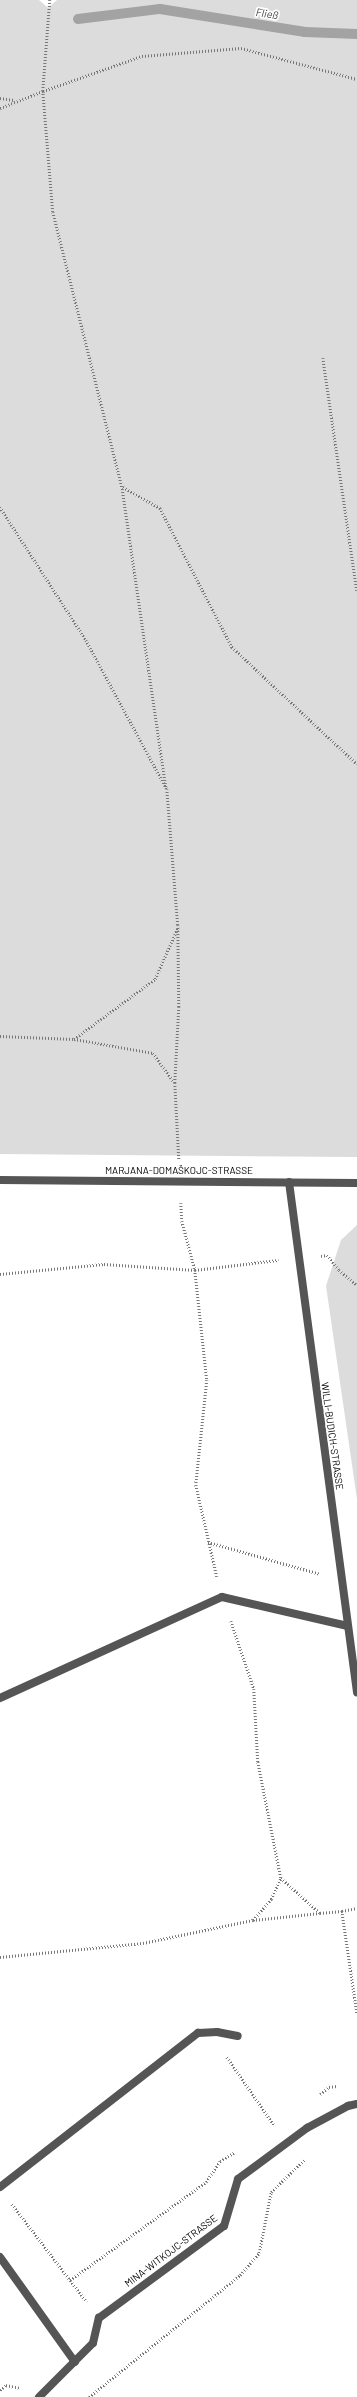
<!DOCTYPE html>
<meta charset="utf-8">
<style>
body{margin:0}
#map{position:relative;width:357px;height:2397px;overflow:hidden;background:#fff;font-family:Barlow,sans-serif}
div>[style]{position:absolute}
.green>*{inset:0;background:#dcdcdc}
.stream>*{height:10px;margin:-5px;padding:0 5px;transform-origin:5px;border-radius:5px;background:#a3a3a3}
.path>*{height:2.5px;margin-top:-1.25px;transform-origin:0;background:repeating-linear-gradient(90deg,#777 0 1px,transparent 0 3px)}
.service>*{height:8px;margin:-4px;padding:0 4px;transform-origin:4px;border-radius:4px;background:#555}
.minor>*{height:8px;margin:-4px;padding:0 4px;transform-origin:4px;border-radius:4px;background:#555}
.tertiary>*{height:8px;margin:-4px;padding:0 4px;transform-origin:4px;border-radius:4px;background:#555}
span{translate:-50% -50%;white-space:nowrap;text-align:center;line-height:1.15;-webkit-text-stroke:3.5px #fff;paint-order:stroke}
.street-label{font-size:10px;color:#000}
.water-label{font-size:11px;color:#444;font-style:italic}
</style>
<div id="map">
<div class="green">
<i style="clip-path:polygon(0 0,39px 0,48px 8px,57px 0,357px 0,357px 1157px,0 1154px)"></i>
<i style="clip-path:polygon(357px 1225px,357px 1499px,326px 1286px,341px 1240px)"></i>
</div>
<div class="stream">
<i style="left:78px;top:19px;width:83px;rotate:-7deg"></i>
<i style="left:160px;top:9px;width:147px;rotate:9deg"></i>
<i style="left:305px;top:32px;width:52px;rotate:2.2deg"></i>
</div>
<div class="path">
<i style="left:50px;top:0;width:91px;rotate:94.4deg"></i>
<i style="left:43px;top:91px;width:105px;rotate:-19.5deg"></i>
<i style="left:142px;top:56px;width:99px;rotate:-4.6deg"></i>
<i style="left:241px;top:48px;width:120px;rotate:15deg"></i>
<i style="left:0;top:98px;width:14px;rotate:8deg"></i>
<i style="left:0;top:108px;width:46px;rotate:-21.6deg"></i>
<i style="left:43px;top:91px;width:121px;rotate:85.3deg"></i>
<i style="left:53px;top:212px;width:283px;rotate:75.9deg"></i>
<i style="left:122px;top:486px;width:304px;rotate:81.7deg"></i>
<i style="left:323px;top:358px;width:235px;rotate:81.7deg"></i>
<i style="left:123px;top:487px;width:43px;rotate:29.6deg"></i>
<i style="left:160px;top:508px;width:157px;rotate:62.6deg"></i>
<i style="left:232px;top:647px;width:171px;rotate:43.1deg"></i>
<i style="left:0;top:507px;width:158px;rotate:57.1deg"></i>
<i style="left:86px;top:640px;width:170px;rotate:61.5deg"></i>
<i style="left:167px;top:789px;width:136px;rotate:85.4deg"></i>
<i style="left:178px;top:925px;width:82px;rotate:89.3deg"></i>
<i style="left:179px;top:1007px;width:76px;rotate:93deg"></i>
<i style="left:175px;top:1083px;width:77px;rotate:87deg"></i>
<i style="left:0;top:1036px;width:74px;rotate:2.3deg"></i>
<i style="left:74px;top:1039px;width:80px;rotate:10deg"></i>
<i style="left:153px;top:1053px;width:36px;rotate:54deg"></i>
<i style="left:74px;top:1039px;width:101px;rotate:-36.5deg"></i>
<i style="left:155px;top:979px;width:57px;rotate:-66.1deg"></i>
<i style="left:181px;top:1203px;width:18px;rotate:87deg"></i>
<i style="left:182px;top:1221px;width:51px;rotate:75.1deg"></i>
<i style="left:195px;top:1270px;width:111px;rotate:83.8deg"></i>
<i style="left:207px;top:1380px;width:106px;rotate:96deg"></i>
<i style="left:196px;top:1485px;width:94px;rotate:77.1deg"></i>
<i style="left:321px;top:1256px;width:6px;rotate:-9deg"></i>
<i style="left:327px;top:1255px;width:19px;rotate:51deg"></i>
<i style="left:339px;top:1270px;width:23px;rotate:40deg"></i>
<i style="left:0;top:1274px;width:104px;rotate:-5.5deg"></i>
<i style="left:104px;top:1264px;width:91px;rotate:3.8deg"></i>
<i style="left:195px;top:1270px;width:84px;rotate:-6.9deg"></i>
<i style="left:208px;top:1542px;width:116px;rotate:15.9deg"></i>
<i style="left:231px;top:1621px;width:72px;rotate:71.3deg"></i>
<i style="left:254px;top:1689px;width:73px;rotate:86.9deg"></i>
<i style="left:258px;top:1762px;width:118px;rotate:78.8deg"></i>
<i style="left:281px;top:1878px;width:52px;rotate:41.9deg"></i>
<i style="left:320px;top:1913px;width:22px;rotate:-5deg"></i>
<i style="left:342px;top:1911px;width:103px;rotate:81.6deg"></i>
<i style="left:342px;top:1911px;width:15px;rotate:-11deg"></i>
<i style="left:253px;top:1920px;width:28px;rotate:-49deg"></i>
<i style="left:271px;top:1899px;width:23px;rotate:-65deg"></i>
<i style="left:0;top:1957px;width:144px;rotate:-5.6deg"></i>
<i style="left:143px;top:1943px;width:112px;rotate:-11.8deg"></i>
<i style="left:253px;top:1920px;width:67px;rotate:-6deg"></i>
<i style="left:227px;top:2057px;width:83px;rotate:55.3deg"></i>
<i style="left:320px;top:2094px;width:11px;rotate:-38deg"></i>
<i style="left:329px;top:2087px;width:8px;rotate:-7deg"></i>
<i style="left:12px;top:2204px;width:123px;rotate:52.6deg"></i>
<i style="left:70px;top:2280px;width:168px;rotate:-35.8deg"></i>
<i style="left:206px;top:2182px;width:25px;rotate:-56deg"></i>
<i style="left:220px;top:2161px;width:17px;rotate:-31deg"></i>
<i style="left:0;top:2390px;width:8px;rotate:-40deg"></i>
<i style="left:6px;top:2385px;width:14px;rotate:12deg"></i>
<i style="left:89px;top:2397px;width:194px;rotate:-38.9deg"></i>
<i style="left:240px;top:2275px;width:29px;rotate:-49deg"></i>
<i style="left:259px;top:2253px;width:62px;rotate:-78.9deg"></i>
<i style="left:271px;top:2192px;width:47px;rotate:-44.1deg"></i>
</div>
<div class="service">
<i style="left:0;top:1698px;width:244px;rotate:-24.5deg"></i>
<i style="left:222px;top:1597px;width:129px;rotate:13deg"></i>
<i style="left:0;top:2187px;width:251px;rotate:-37.9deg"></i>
<i style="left:198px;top:2033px;width:19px;rotate:-3deg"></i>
<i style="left:217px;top:2032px;width:21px;rotate:11deg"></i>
<i style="left:0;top:2257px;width:129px;rotate:54.5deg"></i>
</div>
<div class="minor">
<i style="left:289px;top:1182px;width:515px;rotate:82.41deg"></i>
<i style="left:39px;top:2397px;width:76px;rotate:-45deg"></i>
<i style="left:93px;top:2343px;width:26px;rotate:-77deg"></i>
<i style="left:99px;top:2318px;width:155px;rotate:-36.4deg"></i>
<i style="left:224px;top:2226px;width:49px;rotate:-73.4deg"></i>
<i style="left:238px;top:2179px;width:86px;rotate:-36.5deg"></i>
<i style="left:307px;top:2128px;width:47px;rotate:-28.2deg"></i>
<i style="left:348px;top:2106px;width:9px;rotate:-13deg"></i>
</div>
<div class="tertiary">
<i style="left:0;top:1180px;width:357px;rotate:0.5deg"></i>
</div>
<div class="street-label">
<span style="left:179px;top:1171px">MARJANA-DOMAŠKOJC-STRASSE</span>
<span style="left:332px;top:1436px;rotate:82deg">WILLI-BUDICH-STRASSE</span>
<span style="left:171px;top:2251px;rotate:-37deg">MINA-WITKOJC-STRASSE</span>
</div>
<div class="water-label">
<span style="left:267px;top:14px;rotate:9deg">Fließ</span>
</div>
</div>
